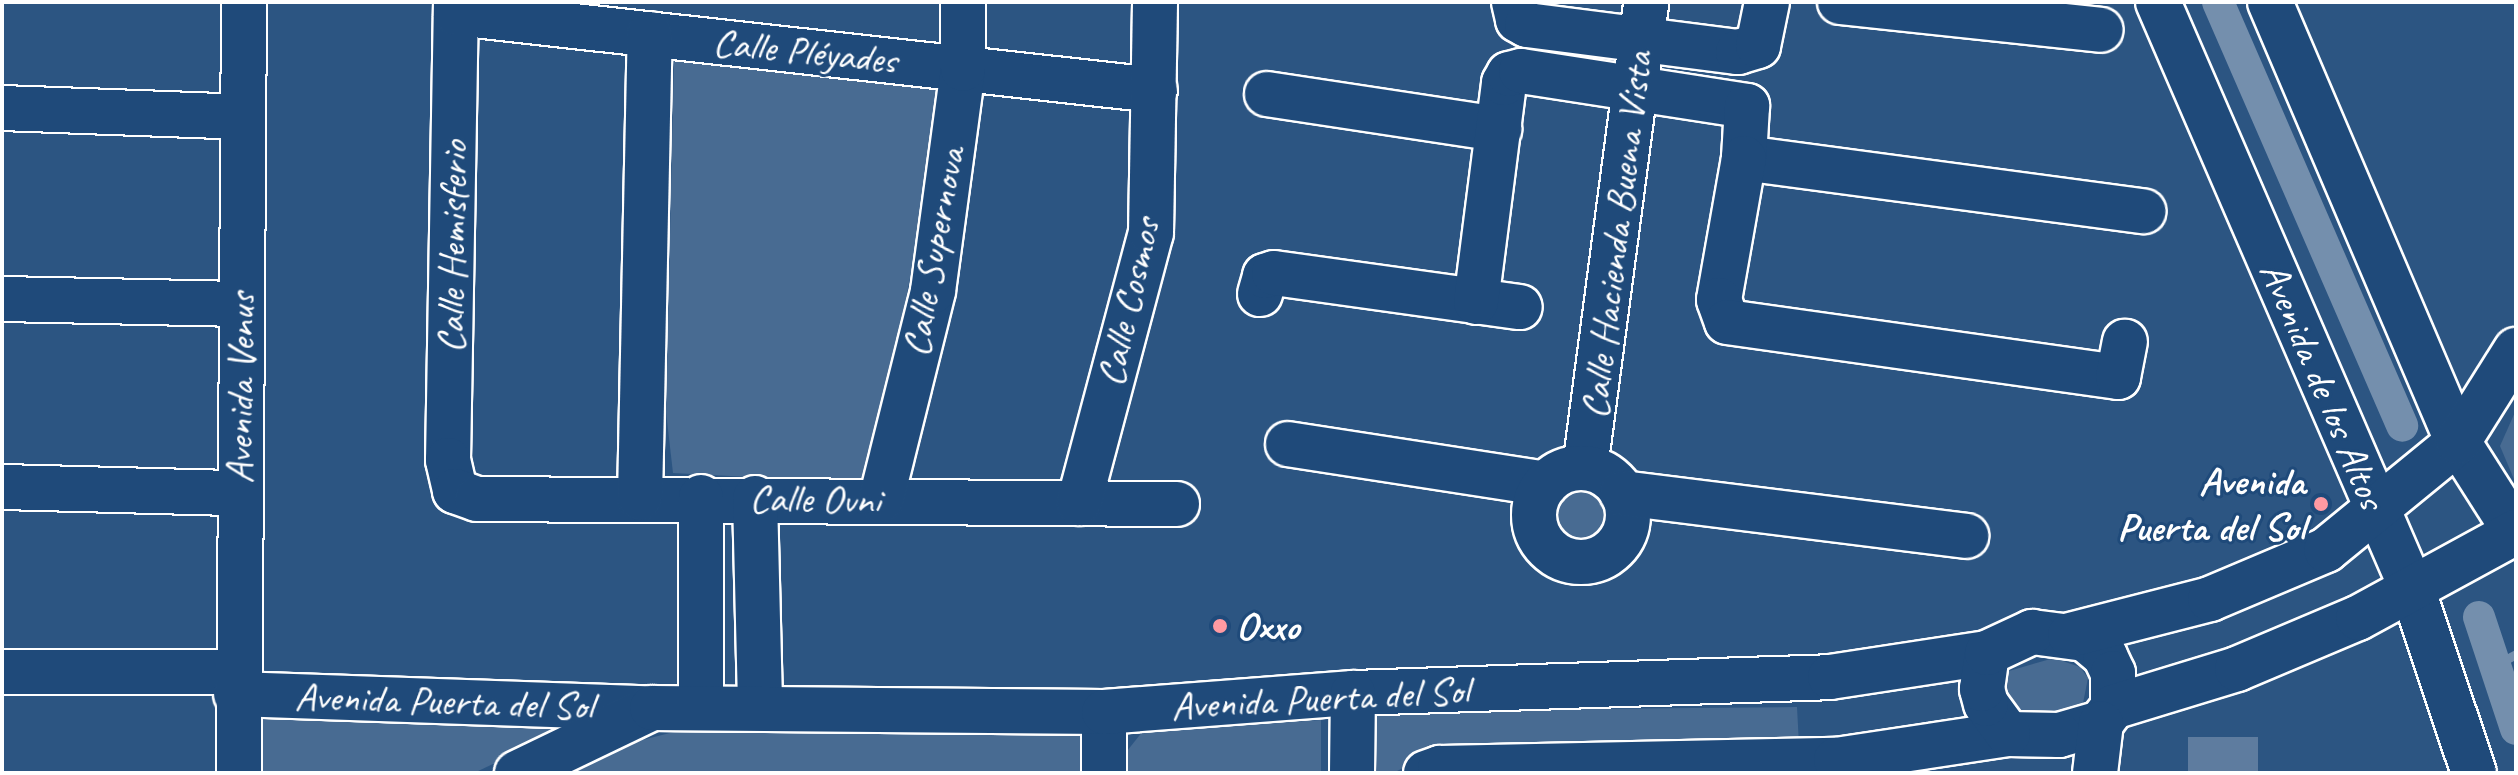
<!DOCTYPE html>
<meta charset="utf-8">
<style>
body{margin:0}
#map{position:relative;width:2518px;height:775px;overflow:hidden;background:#2c5582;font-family:Caveat,sans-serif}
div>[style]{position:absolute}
.green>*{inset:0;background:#486b92}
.round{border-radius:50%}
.stream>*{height:9px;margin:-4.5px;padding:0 4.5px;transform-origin:4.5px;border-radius:4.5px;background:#748fad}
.canal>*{height:32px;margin:-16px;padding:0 16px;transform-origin:16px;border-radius:16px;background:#748fad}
.building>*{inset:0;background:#5e7c9f;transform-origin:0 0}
.roads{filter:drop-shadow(2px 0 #fff) drop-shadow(-2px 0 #fff) drop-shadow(0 2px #fff) drop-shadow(0 -2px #fff)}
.minor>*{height:44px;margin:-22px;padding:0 22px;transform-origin:22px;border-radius:22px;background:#1f4a7a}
.minor>.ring{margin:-22px;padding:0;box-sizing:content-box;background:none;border:44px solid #1f4a7a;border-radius:50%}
.major>*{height:44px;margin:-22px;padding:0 22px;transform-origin:22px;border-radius:22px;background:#1f4a7a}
.dots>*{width:22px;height:22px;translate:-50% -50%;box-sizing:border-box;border:4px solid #1f4a7a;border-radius:50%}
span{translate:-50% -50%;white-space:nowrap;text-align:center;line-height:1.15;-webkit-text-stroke:6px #1f4a7a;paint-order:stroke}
.street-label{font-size:40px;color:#fff}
.poi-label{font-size:40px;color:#fff;font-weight:700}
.right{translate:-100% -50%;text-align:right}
.left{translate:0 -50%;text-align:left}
.frame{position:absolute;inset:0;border:4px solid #fff;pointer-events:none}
</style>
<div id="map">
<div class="green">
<i style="clip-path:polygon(674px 58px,937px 87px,934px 157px,880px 429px,860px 483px,673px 473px,666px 412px)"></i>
<i style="clip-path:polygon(2516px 410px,2516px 484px,2500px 446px)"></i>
<i class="round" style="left:1549px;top:485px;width:64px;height:64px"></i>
<i style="clip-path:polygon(2054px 658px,2080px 667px,2088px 678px,2082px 708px,2024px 728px,1998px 681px,2009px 671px)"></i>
<i style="clip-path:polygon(259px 704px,594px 716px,474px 773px,258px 773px)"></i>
<i style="clip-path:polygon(1797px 707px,1799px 745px,1429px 755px,1393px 773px,1368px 773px,1367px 711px)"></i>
<i style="clip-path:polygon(1321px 720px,1321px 773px,1123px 773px,1123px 756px,1143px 731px)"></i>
<i style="clip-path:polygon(1087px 730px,1087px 773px,561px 773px,602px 750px,678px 731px)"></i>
</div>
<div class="stream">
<i style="left:2496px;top:665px;width:23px;rotate:-29deg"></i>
</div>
<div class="canal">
<i style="left:2218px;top:2px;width:462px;rotate:66.5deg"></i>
<i style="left:2479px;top:617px;width:118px;rotate:71.7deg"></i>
</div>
<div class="building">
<i style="left:2188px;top:737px;width:70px;height:36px"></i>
</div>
<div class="roads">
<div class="minor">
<i style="left:456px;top:2px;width:458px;rotate:91deg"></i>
<i style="left:448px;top:460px;width:32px;rotate:77deg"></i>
<i style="left:455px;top:491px;width:23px;rotate:20deg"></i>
<i style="left:477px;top:499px;width:700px;rotate:0.41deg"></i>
<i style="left:1514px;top:2px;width:18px;rotate:77deg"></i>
<i style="left:1518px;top:20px;width:10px;rotate:29deg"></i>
<i style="left:1527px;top:25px;width:213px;rotate:7.3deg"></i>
<i style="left:1738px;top:52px;width:21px;rotate:-17deg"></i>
<i style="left:1758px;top:46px;width:45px;rotate:-78.4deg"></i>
<i style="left:1840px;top:2px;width:262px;rotate:6.1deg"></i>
<i style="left:2158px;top:2px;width:642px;rotate:66.59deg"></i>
<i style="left:2413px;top:591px;width:192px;rotate:71.5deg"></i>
<i style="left:2270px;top:2px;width:478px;rotate:66.9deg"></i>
<i style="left:2458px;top:442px;width:108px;rotate:57.5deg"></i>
<i style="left:456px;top:13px;width:703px;rotate:6.29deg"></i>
<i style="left:1267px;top:94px;width:235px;rotate:8.6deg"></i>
<i style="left:2px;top:108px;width:241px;rotate:2.1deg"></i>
<i style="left:1744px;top:158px;width:403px;rotate:7.6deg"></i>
<i style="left:1260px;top:294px;width:19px;rotate:-74deg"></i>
<i style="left:1265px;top:276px;width:9px;rotate:-18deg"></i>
<i style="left:1274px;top:273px;width:248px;rotate:7.9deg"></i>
<i style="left:2px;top:299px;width:239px;rotate:1.2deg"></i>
<i style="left:1476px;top:302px;width:221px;rotate:-82.7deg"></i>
<i style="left:1504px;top:83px;width:10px;rotate:-61deg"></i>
<i style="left:1509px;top:74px;width:12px;rotate:-14deg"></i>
<i style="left:1521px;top:71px;width:229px;rotate:8.8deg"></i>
<i style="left:1747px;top:106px;width:52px;rotate:93.3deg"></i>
<i style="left:1744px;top:158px;width:144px;rotate:100deg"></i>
<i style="left:1719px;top:300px;width:23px;rotate:70deg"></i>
<i style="left:1727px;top:322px;width:395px;rotate:8deg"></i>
<i style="left:2118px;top:377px;width:36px;rotate:-79deg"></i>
<i style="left:1288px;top:444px;width:261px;rotate:8.8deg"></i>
<i style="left:1585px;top:468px;width:470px;rotate:-82.5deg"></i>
<i class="ring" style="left:1534px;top:468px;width:50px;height:50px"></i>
<i style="left:2px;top:487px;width:237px;rotate:1.5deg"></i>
<i style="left:1622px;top:493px;width:347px;rotate:7.1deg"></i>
<i style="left:640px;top:498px;width:464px;rotate:-88.8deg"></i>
<i style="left:755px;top:498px;width:207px;rotate:88.6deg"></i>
<i style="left:881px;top:500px;width:215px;rotate:-76deg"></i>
<i style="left:933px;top:291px;width:224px;rotate:-82.3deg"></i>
<i style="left:963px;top:69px;width:67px;rotate:-90deg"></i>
<i style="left:1079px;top:503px;width:279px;rotate:-75.1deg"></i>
<i style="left:1151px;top:233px;width:231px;rotate:-89deg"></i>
<i style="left:2px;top:672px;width:235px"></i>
<i style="left:236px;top:694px;width:409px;rotate:2deg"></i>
<i style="left:701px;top:706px;width:209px;rotate:-90deg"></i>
<i style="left:1104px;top:712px;width:61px;rotate:90deg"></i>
<i style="left:239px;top:773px;width:771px;rotate:-89.63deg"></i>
<i style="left:517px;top:773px;width:150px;rotate:-25.7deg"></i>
<i style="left:652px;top:708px;width:452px;rotate:0.5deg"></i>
<i style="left:1104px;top:712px;width:250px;rotate:-4.4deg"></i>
<i style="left:1353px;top:693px;width:477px;rotate:-1.9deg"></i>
<i style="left:1830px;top:677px;width:159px;rotate:-8.7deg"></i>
<i style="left:1352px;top:773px;width:80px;rotate:-89.3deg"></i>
<i style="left:1426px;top:773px;width:15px;rotate:-20deg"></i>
<i style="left:1440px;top:768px;width:396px;rotate:-1.2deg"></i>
<i style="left:1836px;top:760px;width:174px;rotate:-8.6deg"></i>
</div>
<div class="major">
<i style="left:2032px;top:632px;width:53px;rotate:7.5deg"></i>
<i style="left:2085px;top:639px;width:26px;rotate:40deg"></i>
<i style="left:2105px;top:656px;width:19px;rotate:65deg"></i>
<i style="left:2113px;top:673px;width:34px;rotate:90deg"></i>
<i style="left:2113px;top:707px;width:20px;rotate:127deg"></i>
<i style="left:2101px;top:723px;width:44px;rotate:164.1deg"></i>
<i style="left:2059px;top:735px;width:51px;rotate:-178.9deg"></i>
<i style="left:2008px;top:734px;width:37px;rotate:-126deg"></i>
<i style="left:1986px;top:704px;width:16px;rotate:-105deg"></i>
<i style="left:1982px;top:689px;width:36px;rotate:-82deg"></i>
<i style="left:1987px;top:653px;width:50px;rotate:-25deg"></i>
<i style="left:2070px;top:635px;width:145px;rotate:-14.4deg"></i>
<i style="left:2210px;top:599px;width:126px;rotate:-22.9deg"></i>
<i style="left:2326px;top:550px;width:171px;rotate:-39.3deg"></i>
<i style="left:2458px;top:442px;width:109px;rotate:-57.8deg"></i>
<i style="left:2113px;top:707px;width:130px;rotate:-17deg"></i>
<i style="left:2237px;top:669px;width:131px;rotate:-22.9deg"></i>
<i style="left:2358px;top:618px;width:180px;rotate:-28.6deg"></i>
<i style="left:2095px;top:773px;width:50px;rotate:-83.2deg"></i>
</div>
</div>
<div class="dots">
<i style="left:2321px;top:504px;background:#ff9aa2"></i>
<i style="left:1220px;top:626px;background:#ff9aa2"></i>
</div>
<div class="street-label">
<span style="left:805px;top:51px;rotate:6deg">Calle Pléyades</span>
<span style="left:1616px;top:235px;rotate:-83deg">Calle Hacienda Buena Vista</span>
<span style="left:452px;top:247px;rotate:-89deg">Calle Hemisferio</span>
<span style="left:933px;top:252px;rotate:-80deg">Calle Supernova</span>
<span style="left:1128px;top:302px;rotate:-77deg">Calle Cosmos</span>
<span style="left:2323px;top:385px;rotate:67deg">Avenida de los Altos</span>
<span style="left:240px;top:388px;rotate:-89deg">Avenida Venus</span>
<span style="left:815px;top:499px;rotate:1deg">Calle Ovni</span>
<span style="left:1320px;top:698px;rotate:-3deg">Avenida Puerta del Sol</span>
<span style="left:444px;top:701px;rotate:2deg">Avenida Puerta del Sol</span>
</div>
<div class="poi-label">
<span class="right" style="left:2305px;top:504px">Avenida<br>Puerta del Sol</span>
<span class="left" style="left:1236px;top:626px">Oxxo</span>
</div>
<div class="frame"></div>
</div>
